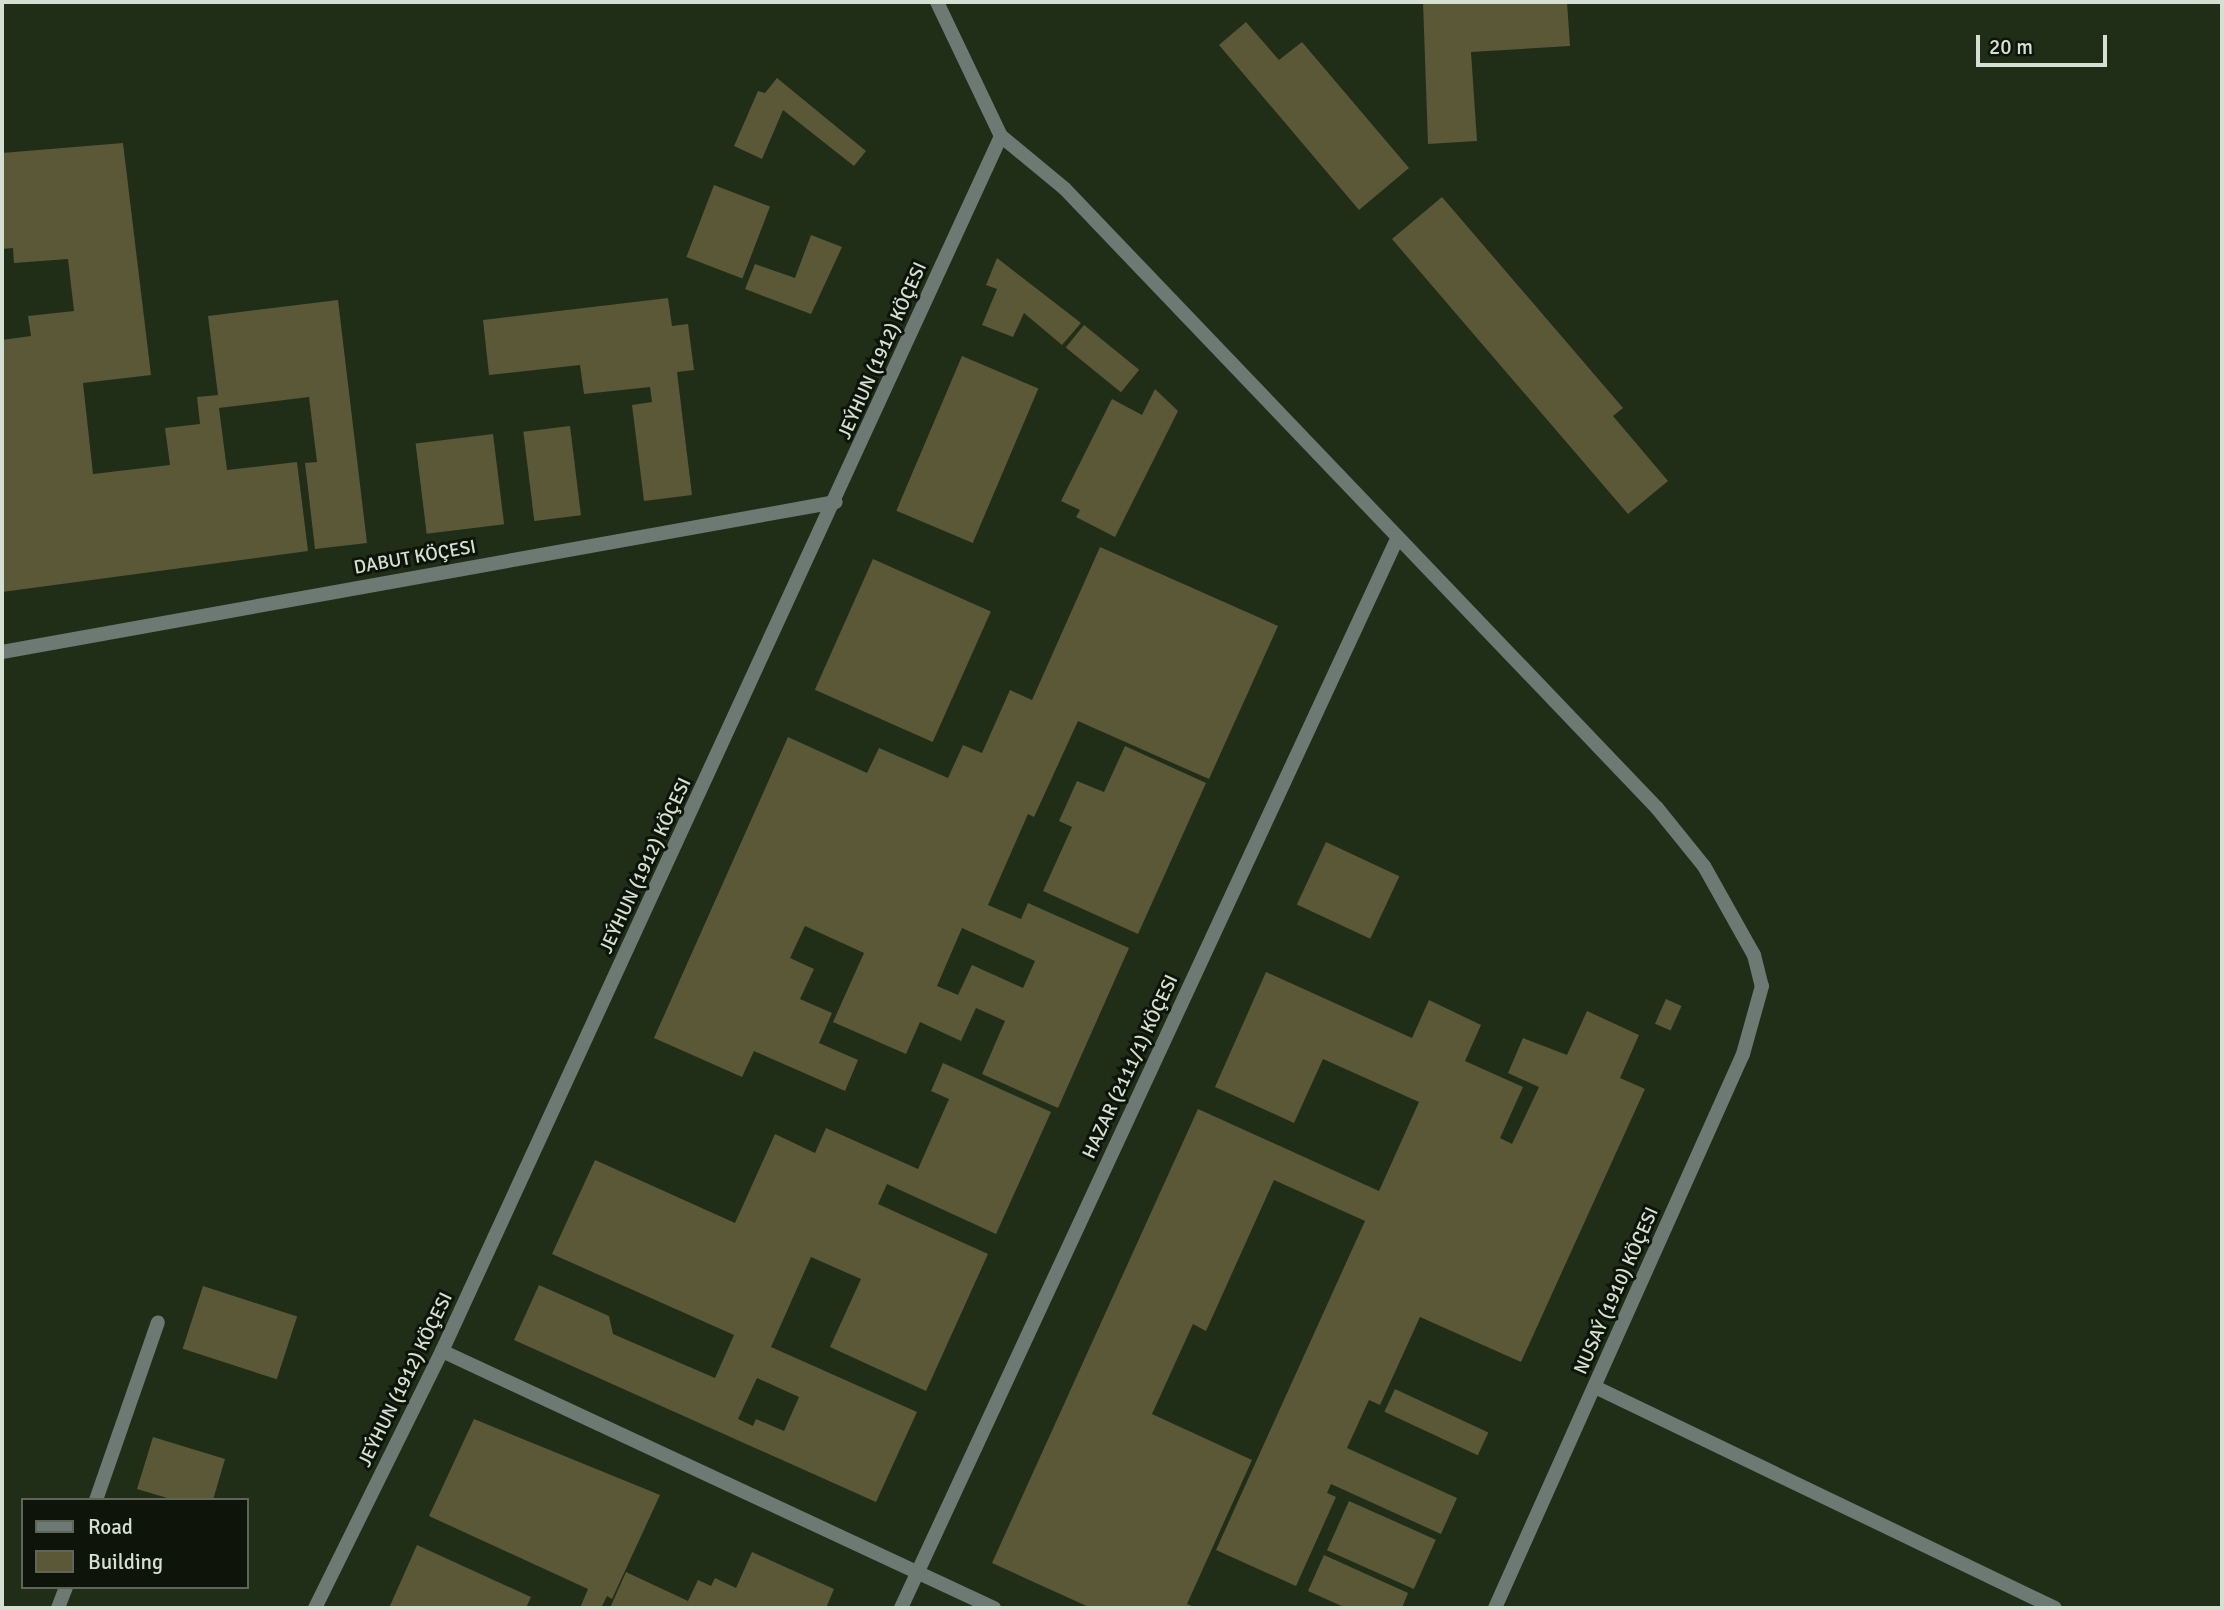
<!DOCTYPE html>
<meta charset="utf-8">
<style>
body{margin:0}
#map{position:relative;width:2224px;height:1610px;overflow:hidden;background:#202e18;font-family:Signika,sans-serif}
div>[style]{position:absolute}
.building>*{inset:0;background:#5a5836;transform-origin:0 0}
.lane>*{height:14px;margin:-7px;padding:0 7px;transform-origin:7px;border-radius:7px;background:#6c7a73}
.street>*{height:14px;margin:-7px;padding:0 7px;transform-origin:7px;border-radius:7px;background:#6c7a73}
span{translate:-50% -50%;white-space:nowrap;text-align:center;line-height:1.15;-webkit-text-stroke:6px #0e140a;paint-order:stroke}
.street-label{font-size:19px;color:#d6e0d2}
.frame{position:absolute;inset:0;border:4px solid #d6e0d2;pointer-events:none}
.legend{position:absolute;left:21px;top:1498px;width:228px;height:91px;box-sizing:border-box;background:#0e140a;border:2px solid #5e665a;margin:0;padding:9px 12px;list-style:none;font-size:21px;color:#d6e0d2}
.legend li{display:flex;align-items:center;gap:14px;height:35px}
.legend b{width:35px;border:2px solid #5e665a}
.scale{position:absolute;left:1976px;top:35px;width:131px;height:32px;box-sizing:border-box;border:4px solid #d6e0d2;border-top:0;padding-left:9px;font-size:21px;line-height:24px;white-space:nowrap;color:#d6e0d2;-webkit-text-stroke:5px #0e140a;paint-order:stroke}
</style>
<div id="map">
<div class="building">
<i style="clip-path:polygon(1423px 2px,1567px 2px,1570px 46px,1471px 52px,1477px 141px,1428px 144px)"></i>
<i style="clip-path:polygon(1246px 22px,1279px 60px,1302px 42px,1409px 168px,1359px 210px,1219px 45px)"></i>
<i style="clip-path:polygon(777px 78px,866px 151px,854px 166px,783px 110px,762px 159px,734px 146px,758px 91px,765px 93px)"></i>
<i style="clip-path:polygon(123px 143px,151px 375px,83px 383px,93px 474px,170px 465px,165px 428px,200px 424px,197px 397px,218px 395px,208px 316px,338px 300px,367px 543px,315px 549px,305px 463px,317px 462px,309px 397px,219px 408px,227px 470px,297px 462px,308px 551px,2px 592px,2px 340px,31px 336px,28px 316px,74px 311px,68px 259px,14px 263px,13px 248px,2px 249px,2px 153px)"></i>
<i style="left:714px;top:185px;width:60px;height:77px;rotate:21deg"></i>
<i style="clip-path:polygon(1442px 197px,1623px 408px,1613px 416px,1668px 481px,1628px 514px,1392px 239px)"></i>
<i style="clip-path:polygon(811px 235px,842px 247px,811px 314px,745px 289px,755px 264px,795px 278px)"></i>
<i style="clip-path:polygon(997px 258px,1081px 323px,1062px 345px,1024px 313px,1013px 337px,982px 325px,997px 289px,986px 285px)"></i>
<i style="clip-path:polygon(668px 298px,672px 326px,688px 324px,694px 370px,677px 372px,692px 495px,644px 501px,632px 405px,652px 402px,650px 387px,584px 394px,580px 365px,489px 375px,483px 320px)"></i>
<i style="left:1084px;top:325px;width:71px;height:29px;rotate:39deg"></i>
<i style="left:962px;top:356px;width:83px;height:168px;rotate:23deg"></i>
<i style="clip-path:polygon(1155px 389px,1178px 411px,1115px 537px,1076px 517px,1080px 510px,1061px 501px,1112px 399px,1142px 415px)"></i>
<i style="left:570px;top:426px;width:90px;height:47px;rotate:83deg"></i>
<i style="left:493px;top:434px;width:91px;height:78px;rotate:83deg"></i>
<i style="clip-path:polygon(evenodd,1100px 547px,1278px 626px,1209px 779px,1078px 721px,1034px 817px,1028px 814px,988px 905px,1021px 919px,1028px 903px,1129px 948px,1058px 1108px,982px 1074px,1005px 1021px,976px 1008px,961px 1041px,920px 1022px,906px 1054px,833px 1022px,864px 953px,805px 926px,790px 958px,814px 969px,800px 999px,832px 1013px,819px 1043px,858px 1060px,845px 1091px,754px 1051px,742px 1077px,654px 1038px,788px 737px,867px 773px,879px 748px,948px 778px,963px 745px,982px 753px,1010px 690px,1032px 700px,1100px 547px,962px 928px,1035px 961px,1023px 988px,972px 965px,958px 995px,937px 986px,962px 928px)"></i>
<i style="left:873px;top:559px;width:129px;height:143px;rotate:24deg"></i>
<i style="clip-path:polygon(1125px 746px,1206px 783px,1138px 934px,1043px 891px,1072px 827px,1059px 821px,1077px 781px,1104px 792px)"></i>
<i style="left:1326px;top:842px;width:81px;height:69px;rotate:25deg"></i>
<i style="clip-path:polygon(1266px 972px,1412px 1038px,1429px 1000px,1481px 1025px,1465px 1061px,1523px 1087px,1500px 1138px,1512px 1144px,1539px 1087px,1508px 1073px,1523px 1038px,1567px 1055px,1587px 1011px,1639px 1035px,1620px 1078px,1645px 1089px,1521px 1362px,1420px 1317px,1380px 1405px,1369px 1400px,1347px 1448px,1457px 1498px,1441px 1534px,1331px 1484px,1327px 1493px,1336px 1497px,1296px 1586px,1216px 1550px,1365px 1221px,1274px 1180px,1206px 1331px,1193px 1324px,1152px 1414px,1252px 1460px,1187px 1604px,1197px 1608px,1091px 1608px,992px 1563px,1198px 1109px,1379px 1191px,1419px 1102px,1323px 1059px,1294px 1123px,1215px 1087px)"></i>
<i style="left:1666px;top:999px;width:17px;height:27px;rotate:24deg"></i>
<i style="clip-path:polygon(evenodd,943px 1063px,1051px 1112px,996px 1234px,887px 1184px,878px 1204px,988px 1254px,926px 1391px,830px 1347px,861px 1279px,811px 1257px,771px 1347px,917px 1412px,876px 1502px,514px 1340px,539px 1285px,609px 1316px,613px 1334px,715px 1378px,734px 1335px,552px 1254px,595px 1160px,735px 1223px,775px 1134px,815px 1153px,826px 1128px,918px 1169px,949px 1099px,931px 1091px,943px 1063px,757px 1378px,799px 1397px,784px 1431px,756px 1419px,753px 1426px,738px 1419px,757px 1378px)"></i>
<i style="left:203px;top:1286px;width:99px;height:66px;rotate:18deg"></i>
<i style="left:1395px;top:1389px;width:103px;height:25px;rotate:25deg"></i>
<i style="clip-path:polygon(474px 1419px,660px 1495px,612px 1599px,607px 1596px,601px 1608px,580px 1608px,588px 1589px,429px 1516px)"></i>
<i style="clip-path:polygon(153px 1437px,225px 1459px,213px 1500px,174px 1500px,137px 1489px)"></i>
<i style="left:1349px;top:1501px;width:95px;height:54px;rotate:24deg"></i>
<i style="clip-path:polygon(417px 1545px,531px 1597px,526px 1608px,389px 1608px)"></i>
<i style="clip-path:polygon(752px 1552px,834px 1589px,826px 1608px,610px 1608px,626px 1572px,688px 1601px,698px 1580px,711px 1586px,715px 1578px,736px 1588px)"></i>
<i style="clip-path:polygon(1324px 1555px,1408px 1593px,1402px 1608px,1346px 1608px,1308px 1591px)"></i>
</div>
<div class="lane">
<i style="left:1595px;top:1387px;width:510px;rotate:25.66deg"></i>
<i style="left:96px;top:1500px;width:188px;rotate:-70.8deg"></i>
<i style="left:58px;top:1608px;width:22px;rotate:-69deg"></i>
</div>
<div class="street">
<i style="left:937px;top:2px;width:148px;rotate:64.5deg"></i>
<i style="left:1001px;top:136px;width:83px;rotate:39.6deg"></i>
<i style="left:1065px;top:189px;width:857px;rotate:46.28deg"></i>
<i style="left:1657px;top:808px;width:75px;rotate:51deg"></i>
<i style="left:1704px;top:866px;width:102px;rotate:60.7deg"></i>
<i style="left:1754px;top:955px;width:32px;rotate:76deg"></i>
<i style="left:1762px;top:986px;width:71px;rotate:105.6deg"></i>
<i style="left:1743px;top:1054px;width:607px;rotate:114.12deg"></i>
<i style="left:2px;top:652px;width:847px;rotate:-10.2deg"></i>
<i style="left:442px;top:1351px;width:609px;rotate:24.97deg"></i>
<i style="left:315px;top:1608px;width:287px;rotate:-63.7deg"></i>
<i style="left:442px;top:1351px;width:1337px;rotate:-65.29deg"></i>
<i style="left:901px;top:1608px;width:1176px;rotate:-65.11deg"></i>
</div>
<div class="street-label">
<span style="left:883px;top:351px;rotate:-66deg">JEÝHUN (1912) KÖÇESI</span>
<span style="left:415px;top:558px;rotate:-10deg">DABUT KÖÇESI</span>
<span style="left:646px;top:866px;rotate:-65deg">JEÝHUN (1912) KÖÇESI</span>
<span style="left:1131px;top:1067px;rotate:-65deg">HAZAR (2111/1) KÖÇESI</span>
<span style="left:1617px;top:1291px;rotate:-66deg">NUSAÝ (1910) KÖÇESI</span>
<span style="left:406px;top:1380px;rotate:-64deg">JEÝHUN (1912) KÖÇESI</span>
</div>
<div class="frame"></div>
<ul class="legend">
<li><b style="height:9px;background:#6c7a73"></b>Road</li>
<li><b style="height:19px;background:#5a5836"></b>Building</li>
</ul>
<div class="scale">20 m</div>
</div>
